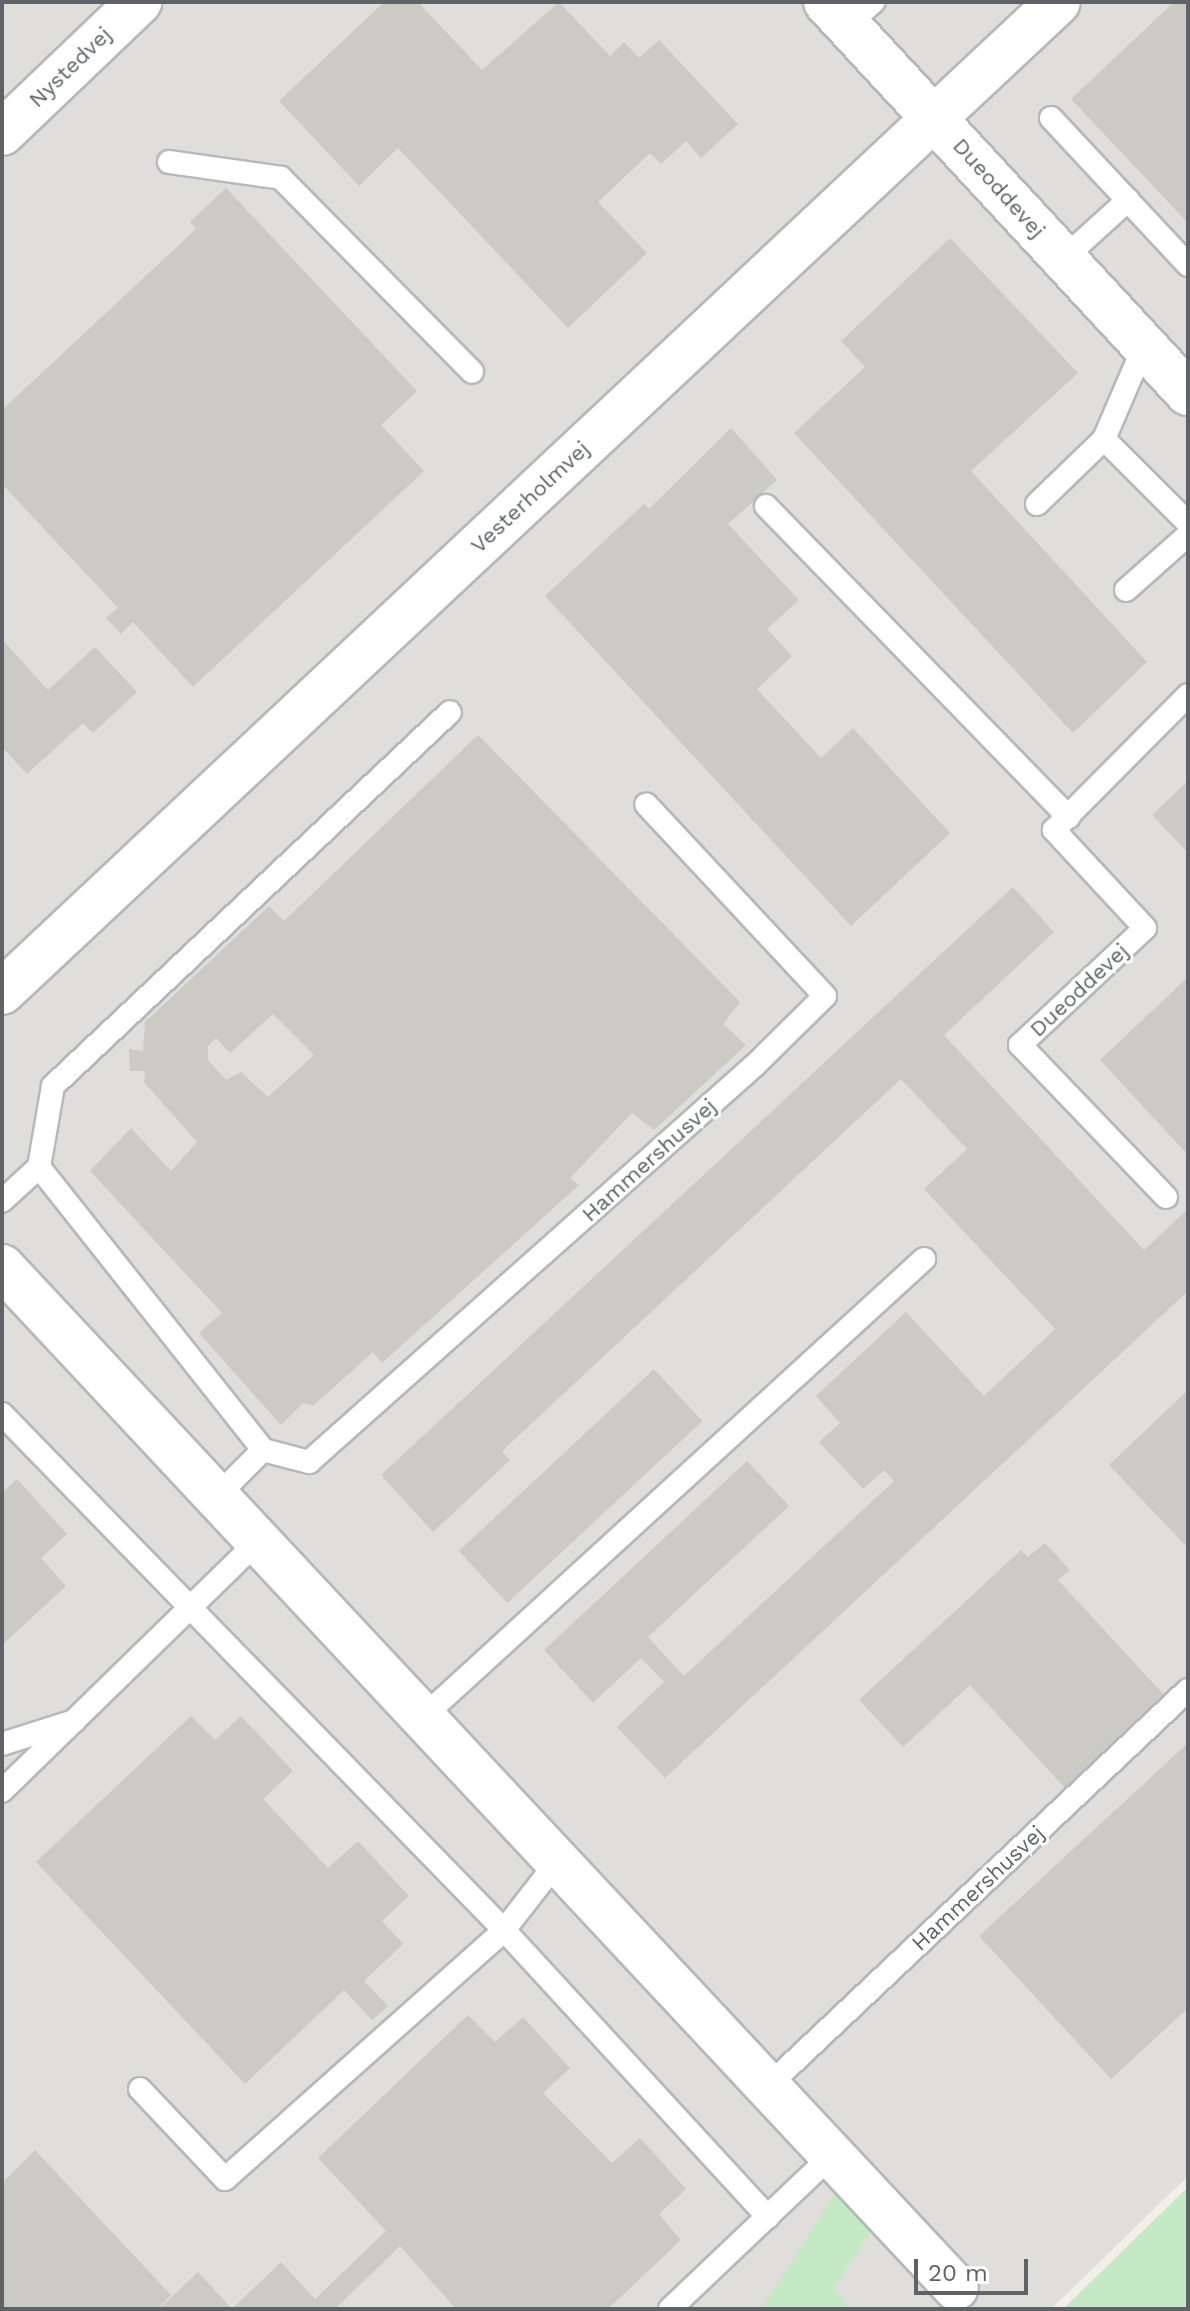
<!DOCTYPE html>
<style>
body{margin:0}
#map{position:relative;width:1190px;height:2311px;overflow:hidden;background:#f1efe8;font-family:"Work Sans",sans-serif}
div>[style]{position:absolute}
.industrial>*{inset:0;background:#e0deda}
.green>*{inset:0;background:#c5e8c5}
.building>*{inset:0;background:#cccac5;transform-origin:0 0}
.roads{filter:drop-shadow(2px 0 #b5b8bc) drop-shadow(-2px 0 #b5b8bc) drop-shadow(0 2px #b5b8bc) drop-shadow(0 -2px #b5b8bc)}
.lane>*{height:22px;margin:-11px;padding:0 11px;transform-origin:11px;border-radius:11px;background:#fff}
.street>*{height:44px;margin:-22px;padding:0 22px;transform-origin:22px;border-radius:22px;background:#fff}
.secondary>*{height:44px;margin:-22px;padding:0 22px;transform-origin:22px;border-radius:22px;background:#fff}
span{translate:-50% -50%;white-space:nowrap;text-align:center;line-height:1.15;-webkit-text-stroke:6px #fff;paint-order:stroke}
.street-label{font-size:22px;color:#5f6368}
.frame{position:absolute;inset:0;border:4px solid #5f6368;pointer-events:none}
.scale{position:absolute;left:914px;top:2259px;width:114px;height:36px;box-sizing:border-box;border:4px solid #5f6368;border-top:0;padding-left:10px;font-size:24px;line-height:28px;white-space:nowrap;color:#5f6368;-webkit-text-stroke:6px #fff;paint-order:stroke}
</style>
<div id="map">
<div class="industrial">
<i style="clip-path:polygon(2px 2px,1188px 2px,1188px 2176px,1051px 2309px,2px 2309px)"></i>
</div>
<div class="green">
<i style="clip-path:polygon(1188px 2187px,1188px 2309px,1063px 2309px)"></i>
<i style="clip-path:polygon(835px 2193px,872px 2230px,833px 2289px,848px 2309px,761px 2309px)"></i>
</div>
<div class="building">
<i style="clip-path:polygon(384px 2px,418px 2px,482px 70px,559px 2px,610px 56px,624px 42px,639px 58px,659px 40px,738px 124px,701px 158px,686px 141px,661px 164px,650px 153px,598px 202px,647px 253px,568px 328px,398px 148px,359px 186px,279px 101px)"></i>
<i style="clip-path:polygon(1174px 2px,1188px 2px,1188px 223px,1071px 99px)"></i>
<i style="clip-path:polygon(226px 188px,417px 391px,381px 425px,424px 471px,193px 687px,133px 622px,121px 634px,106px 618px,118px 608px,2px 484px,2px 410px,196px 229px,190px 222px)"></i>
<i style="clip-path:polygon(950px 238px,1078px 373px,971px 471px,1147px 662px,1073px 733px,794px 433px,865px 367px,841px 341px)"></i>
<i style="clip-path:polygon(731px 428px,777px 480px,728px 524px,799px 600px,767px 629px,792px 656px,757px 689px,821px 758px,853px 728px,950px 833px,851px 926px,545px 596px,644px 504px,649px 509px)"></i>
<i style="clip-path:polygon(2px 639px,48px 690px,95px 647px,137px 692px,93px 733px,83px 723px,27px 774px,2px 747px)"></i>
<i style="clip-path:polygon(evenodd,478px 735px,740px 1002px,723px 1024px,746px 1045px,654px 1130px,632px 1113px,570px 1178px,579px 1185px,382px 1363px,373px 1352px,313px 1406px,303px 1403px,281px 1425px,199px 1333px,222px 1313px,90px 1171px,131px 1128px,171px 1171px,197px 1142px,144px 1082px,145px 1071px,130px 1071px,129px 1049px,143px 1051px,145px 1022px,269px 906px,284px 921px,478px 735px,273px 1014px,314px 1055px,268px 1097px,241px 1072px,226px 1080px,208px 1060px,208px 1046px,216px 1038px,230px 1053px,273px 1014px)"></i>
<i style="clip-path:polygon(1188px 781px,1188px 853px,1152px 815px)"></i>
<i style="clip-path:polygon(1013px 887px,1054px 932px,944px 1035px,1144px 1250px,1188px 1209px,1188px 1291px,665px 1778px,617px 1727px,664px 1682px,641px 1658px,593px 1703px,544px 1650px,747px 1461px,789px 1506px,648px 1637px,684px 1676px,894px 1481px,884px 1470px,863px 1489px,819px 1442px,840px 1423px,816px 1396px,906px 1312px,984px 1396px,1055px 1329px,924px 1189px,967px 1149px,901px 1079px,502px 1451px,510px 1460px,433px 1532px,381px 1475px)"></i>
<i style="clip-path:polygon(1188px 977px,1188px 1155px,1100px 1060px)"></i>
<i style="left:654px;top:1369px;width:71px;height:267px;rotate:47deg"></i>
<i style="clip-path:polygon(1188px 1390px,1188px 1548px,1109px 1465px)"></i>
<i style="clip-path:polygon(17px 1479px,67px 1534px,41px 1558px,66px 1586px,2px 1645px,2px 1493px)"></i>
<i style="clip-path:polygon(1045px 1543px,1070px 1570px,1058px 1580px,1165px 1696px,1065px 1788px,970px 1685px,903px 1747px,859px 1700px,1021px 1550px,1028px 1557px)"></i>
<i style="clip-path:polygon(191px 1716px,215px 1740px,241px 1716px,293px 1771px,263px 1799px,328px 1868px,358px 1841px,409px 1896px,382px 1921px,403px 1944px,364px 1981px,388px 2006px,372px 2020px,344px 1990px,245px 2084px,36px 1862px)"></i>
<i style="clip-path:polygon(1188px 1743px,1188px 2008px,1111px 2079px,979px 1936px)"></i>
<i style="clip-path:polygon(468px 2015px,495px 2042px,523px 2017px,570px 2068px,543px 2093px,612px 2163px,640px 2138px,686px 2189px,659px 2214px,681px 2240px,608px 2309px,456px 2309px,400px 2246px,335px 2309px,232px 2309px,281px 2262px,315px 2299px,386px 2231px,318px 2158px)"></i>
<i style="clip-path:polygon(35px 2150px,171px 2295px,158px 2309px,2px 2309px,2px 2183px)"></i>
<i style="clip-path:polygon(198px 2272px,232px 2309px,159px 2309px)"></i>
</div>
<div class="roads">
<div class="lane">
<i style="left:847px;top:25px;width:35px;rotate:-41deg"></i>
<i style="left:1051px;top:118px;width:201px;rotate:47deg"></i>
<i style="left:169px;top:162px;width:113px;rotate:8.1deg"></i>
<i style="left:281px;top:178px;width:272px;rotate:45.4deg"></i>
<i style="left:1063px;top:259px;width:88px;rotate:-42.2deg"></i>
<i style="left:1104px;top:439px;width:119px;rotate:45deg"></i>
<i style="left:1037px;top:504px;width:93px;rotate:-44.1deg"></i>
<i style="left:1104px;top:439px;width:101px;rotate:-66.7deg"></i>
<i style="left:766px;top:506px;width:434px;rotate:45.8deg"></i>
<i style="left:1126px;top:590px;width:83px;rotate:-41.6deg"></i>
<i style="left:39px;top:1167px;width:361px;rotate:51.6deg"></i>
<i style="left:263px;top:1450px;width:65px;rotate:135deg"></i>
<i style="left:1166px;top:1197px;width:211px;rotate:-133.8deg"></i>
<i style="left:1020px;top:1045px;width:171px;rotate:-43.1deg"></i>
<i style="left:1145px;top:928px;width:134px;rotate:-132.9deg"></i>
<i style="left:1054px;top:830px;width:190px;rotate:-45.2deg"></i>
<i style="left:2px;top:1201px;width:50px;rotate:-42.6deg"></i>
<i style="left:39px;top:1167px;width:82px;rotate:-80.2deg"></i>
<i style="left:53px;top:1086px;width:545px;rotate:-43.29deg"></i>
<i style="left:2px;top:1414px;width:720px;rotate:45.79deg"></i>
<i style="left:504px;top:1930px;width:390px;rotate:47.4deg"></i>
<i style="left:263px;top:1450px;width:48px;rotate:14.6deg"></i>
<i style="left:309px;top:1462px;width:597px;rotate:-41.67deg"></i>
<i style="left:755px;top:1065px;width:98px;rotate:-44.6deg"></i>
<i style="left:825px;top:996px;width:262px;rotate:-133deg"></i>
<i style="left:423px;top:1717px;width:679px;rotate:-42.43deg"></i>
<i style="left:2px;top:1744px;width:76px;rotate:-17.7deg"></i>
<i style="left:2px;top:1791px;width:359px;rotate:-44.3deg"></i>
<i style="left:768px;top:2086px;width:577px;rotate:-43.32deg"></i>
<i style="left:140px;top:2089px;width:124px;rotate:46.6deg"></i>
<i style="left:225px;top:2179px;width:374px;rotate:-41.7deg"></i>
<i style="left:504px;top:1930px;width:88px;rotate:-52deg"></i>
<i style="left:670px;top:2309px;width:224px;rotate:-43.5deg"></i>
</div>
<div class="street">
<i style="left:826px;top:2px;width:533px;rotate:47.21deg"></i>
<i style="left:2px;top:133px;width:190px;rotate:-43.7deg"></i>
<i style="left:2px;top:1267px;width:1397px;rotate:46.94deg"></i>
</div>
<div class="secondary">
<i style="left:2px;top:992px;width:1447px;rotate:-43.15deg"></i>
</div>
</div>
<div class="street-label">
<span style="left:70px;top:67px;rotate:-44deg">Nystedvej</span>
<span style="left:999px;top:188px;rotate:48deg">Dueoddevej</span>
<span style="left:530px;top:497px;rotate:-43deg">Vesterholmvej</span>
<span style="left:1079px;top:990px;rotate:-43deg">Dueoddevej</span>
<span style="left:649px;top:1160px;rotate:-42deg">Hammershusvej</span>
<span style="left:978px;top:1888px;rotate:-43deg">Hammershusvej</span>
</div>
<div class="frame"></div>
<div class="scale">20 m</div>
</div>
